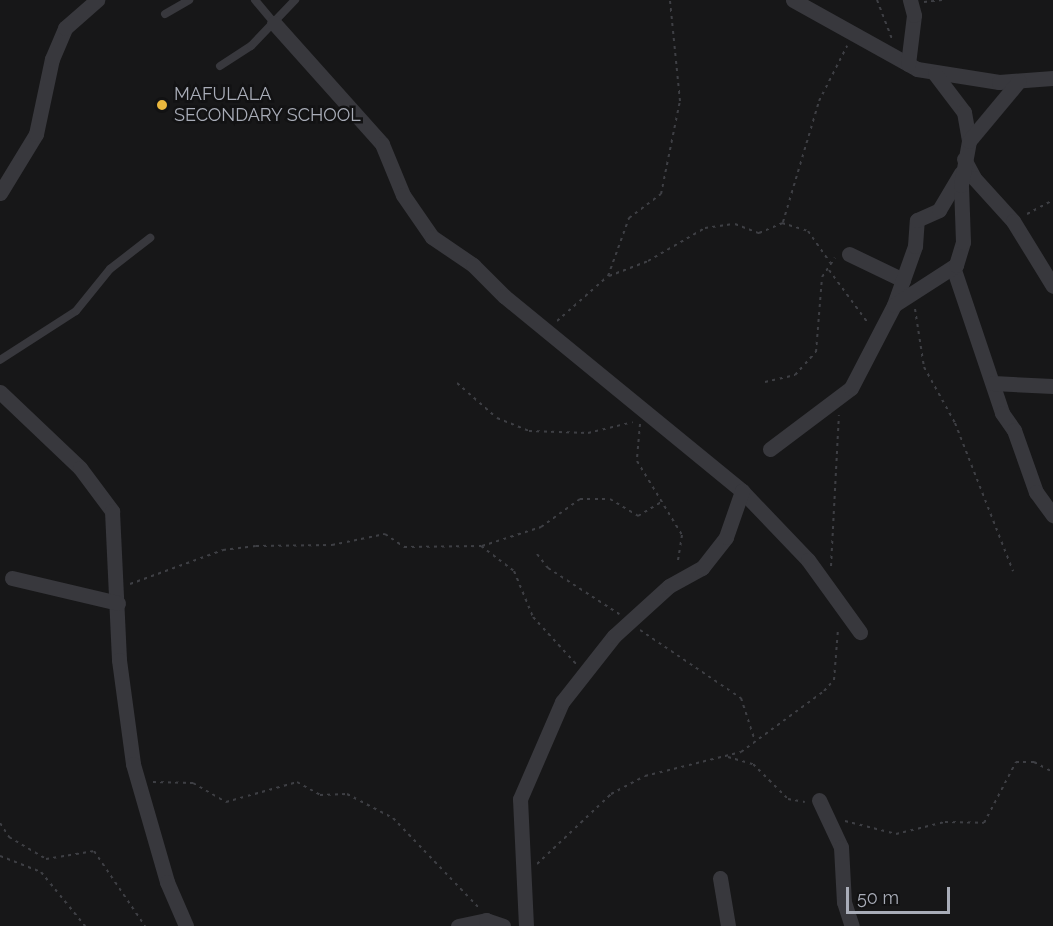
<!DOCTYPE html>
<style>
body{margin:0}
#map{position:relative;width:1053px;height:926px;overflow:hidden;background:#171718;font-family:Raleway,sans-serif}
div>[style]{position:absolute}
.path>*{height:2px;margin-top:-1px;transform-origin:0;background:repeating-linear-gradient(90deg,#3e3f44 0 3px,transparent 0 7.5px)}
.lane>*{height:8px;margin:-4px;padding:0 4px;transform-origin:4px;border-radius:4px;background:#38383d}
.street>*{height:15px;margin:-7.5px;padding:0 7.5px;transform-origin:7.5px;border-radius:7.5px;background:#38383d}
.dots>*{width:16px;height:16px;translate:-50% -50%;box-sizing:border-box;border:3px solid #121213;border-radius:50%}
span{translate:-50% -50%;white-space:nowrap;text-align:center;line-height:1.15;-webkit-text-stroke:5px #121213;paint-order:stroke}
.poi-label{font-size:18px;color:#a9adb8}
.left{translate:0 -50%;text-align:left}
.scale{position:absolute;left:846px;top:887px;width:104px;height:27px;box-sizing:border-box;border:3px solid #a9adb8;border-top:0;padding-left:8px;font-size:18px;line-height:21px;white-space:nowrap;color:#a9adb8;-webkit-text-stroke:4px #121213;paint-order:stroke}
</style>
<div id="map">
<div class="path">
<i style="left:877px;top:0;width:42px;rotate:69deg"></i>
<i style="left:924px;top:2px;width:18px;rotate:-6deg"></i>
<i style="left:1027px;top:214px;width:30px;rotate:-28deg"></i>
<i style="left:783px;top:222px;width:126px;rotate:-73.4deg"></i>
<i style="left:819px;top:101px;width:62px;rotate:-63deg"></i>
<i style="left:829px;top:270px;width:66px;rotate:53.7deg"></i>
<i style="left:609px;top:276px;width:42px;rotate:-21deg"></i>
<i style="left:648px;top:261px;width:66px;rotate:-30.1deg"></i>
<i style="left:705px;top:228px;width:30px;rotate:-8deg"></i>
<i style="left:735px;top:224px;width:26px;rotate:21deg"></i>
<i style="left:759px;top:233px;width:25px;rotate:-23deg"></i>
<i style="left:782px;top:223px;width:27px;rotate:17deg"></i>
<i style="left:808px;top:231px;width:39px;rotate:55deg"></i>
<i style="left:915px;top:309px;width:59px;rotate:81.2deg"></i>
<i style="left:924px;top:367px;width:64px;rotate:61deg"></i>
<i style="left:955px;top:423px;width:159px;rotate:68.6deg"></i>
<i style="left:557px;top:321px;width:68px;rotate:-41.4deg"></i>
<i style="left:608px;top:276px;width:62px;rotate:-70.1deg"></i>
<i style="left:629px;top:218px;width:40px;rotate:-37deg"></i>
<i style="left:661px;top:194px;width:95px;rotate:-78.5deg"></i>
<i style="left:680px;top:101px;width:101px;rotate:-95.7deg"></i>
<i style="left:765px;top:382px;width:31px;rotate:-13deg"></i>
<i style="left:795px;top:375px;width:31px;rotate:-48deg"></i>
<i style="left:816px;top:352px;width:75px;rotate:-85.4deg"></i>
<i style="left:822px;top:277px;width:23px;rotate:-56deg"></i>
<i style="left:457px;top:383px;width:53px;rotate:41.2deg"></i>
<i style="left:497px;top:418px;width:35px;rotate:22deg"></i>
<i style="left:529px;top:431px;width:59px;rotate:1.9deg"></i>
<i style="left:588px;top:433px;width:46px;rotate:-13.7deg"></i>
<i style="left:640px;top:424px;width:37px;rotate:95deg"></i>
<i style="left:637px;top:461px;width:87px;rotate:58.7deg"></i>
<i style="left:682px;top:535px;width:30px;rotate:99deg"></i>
<i style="left:482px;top:546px;width:62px;rotate:-17.9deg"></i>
<i style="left:541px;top:527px;width:48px;rotate:-35.7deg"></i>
<i style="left:580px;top:499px;width:30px"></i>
<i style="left:610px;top:499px;width:33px;rotate:31deg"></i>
<i style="left:638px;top:516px;width:27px;rotate:-31deg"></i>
<i style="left:537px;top:554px;width:18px;rotate:52deg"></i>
<i style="left:548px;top:568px;width:85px;rotate:32.9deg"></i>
<i style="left:831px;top:566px;width:151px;rotate:-87deg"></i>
<i style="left:130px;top:584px;width:99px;rotate:-20.1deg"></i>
<i style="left:223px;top:550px;width:33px;rotate:-7deg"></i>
<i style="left:256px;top:546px;width:76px;rotate:-0.8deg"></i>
<i style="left:332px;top:545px;width:54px;rotate:-11.7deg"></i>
<i style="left:385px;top:534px;width:23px;rotate:34deg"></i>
<i style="left:404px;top:547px;width:77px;rotate:-0.7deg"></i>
<i style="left:481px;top:546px;width:41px;rotate:37.1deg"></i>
<i style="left:514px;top:571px;width:50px;rotate:67.6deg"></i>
<i style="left:533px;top:617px;width:64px;rotate:47.5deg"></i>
<i style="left:640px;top:630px;width:122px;rotate:34deg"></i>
<i style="left:741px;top:698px;width:45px;rotate:72deg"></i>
<i style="left:728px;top:757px;width:26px;rotate:16deg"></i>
<i style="left:753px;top:764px;width:49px;rotate:45deg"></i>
<i style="left:788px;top:799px;width:17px;rotate:10deg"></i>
<i style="left:153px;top:782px;width:40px;rotate:1.4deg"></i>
<i style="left:193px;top:783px;width:38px;rotate:30deg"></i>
<i style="left:226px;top:802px;width:74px;rotate:-15.7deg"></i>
<i style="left:297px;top:782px;width:26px;rotate:29deg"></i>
<i style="left:320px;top:795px;width:27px;rotate:-2deg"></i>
<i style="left:347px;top:794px;width:52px;rotate:27.6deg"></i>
<i style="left:393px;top:818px;width:123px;rotate:46.3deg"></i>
<i style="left:845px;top:821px;width:53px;rotate:14.3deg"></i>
<i style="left:896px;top:834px;width:50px;rotate:-13.8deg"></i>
<i style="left:945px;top:822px;width:39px;rotate:1deg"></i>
<i style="left:984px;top:823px;width:69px;rotate:-62.3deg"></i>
<i style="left:1016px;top:762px;width:18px"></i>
<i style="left:1034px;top:762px;width:21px;rotate:28deg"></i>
<i style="left:0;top:823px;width:17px;rotate:57deg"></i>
<i style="left:9px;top:837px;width:43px;rotate:30.7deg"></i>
<i style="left:46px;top:859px;width:49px;rotate:-9.5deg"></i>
<i style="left:94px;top:851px;width:91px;rotate:55.8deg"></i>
<i style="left:0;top:856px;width:44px;rotate:21.3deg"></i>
<i style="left:41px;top:872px;width:70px;rotate:50.8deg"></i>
<i style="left:537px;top:864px;width:102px;rotate:-43.4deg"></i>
<i style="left:611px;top:794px;width:38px;rotate:-28deg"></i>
<i style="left:645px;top:776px;width:99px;rotate:-14deg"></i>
<i style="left:741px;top:752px;width:103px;rotate:-36.3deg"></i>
<i style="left:824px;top:691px;width:15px;rotate:-48deg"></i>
<i style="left:834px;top:680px;width:51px;rotate:-85.5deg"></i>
</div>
<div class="lane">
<i style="left:255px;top:0;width:30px;rotate:50deg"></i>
<i style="left:165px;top:14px;width:28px;rotate:-30deg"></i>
<i style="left:220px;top:66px;width:37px;rotate:-33deg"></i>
<i style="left:251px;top:46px;width:64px;rotate:-46.3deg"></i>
<i style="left:0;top:360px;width:90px;rotate:-32.8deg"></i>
<i style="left:76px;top:311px;width:54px;rotate:-51deg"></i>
<i style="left:110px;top:269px;width:51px;rotate:-37.8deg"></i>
</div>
<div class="street">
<i style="left:793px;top:0;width:142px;rotate:29.1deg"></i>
<i style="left:917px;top:69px;width:83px;rotate:9deg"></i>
<i style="left:999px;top:82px;width:54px;rotate:-4.2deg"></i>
<i style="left:274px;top:23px;width:162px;rotate:48.2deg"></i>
<i style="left:382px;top:144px;width:55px;rotate:67.6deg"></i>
<i style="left:403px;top:195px;width:51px;rotate:55.4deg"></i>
<i style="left:432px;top:237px;width:50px;rotate:34.3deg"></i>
<i style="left:473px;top:265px;width:44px;rotate:45deg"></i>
<i style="left:504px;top:296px;width:308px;rotate:39.3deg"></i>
<i style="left:742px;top:491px;width:95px;rotate:46.3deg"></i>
<i style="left:808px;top:560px;width:89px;rotate:54.2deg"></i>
<i style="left:908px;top:64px;width:49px;rotate:-83deg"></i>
<i style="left:914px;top:15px;width:16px;rotate:-105deg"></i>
<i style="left:935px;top:74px;width:48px;rotate:52.7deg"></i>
<i style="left:964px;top:112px;width:29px;rotate:80deg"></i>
<i style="left:964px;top:159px;width:21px;rotate:62deg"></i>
<i style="left:974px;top:178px;width:58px;rotate:47.8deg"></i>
<i style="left:1013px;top:221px;width:76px;rotate:58.4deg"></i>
<i style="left:0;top:193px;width:69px;rotate:-58.6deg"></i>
<i style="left:36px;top:134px;width:77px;rotate:-78deg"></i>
<i style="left:52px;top:59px;width:34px;rotate:-67deg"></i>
<i style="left:65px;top:28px;width:43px;rotate:-41.2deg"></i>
<i style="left:849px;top:254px;width:60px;rotate:25.7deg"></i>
<i style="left:953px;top:267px;width:154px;rotate:71.4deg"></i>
<i style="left:1002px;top:413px;width:21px;rotate:55deg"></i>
<i style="left:1014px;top:430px;width:66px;rotate:70.5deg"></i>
<i style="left:1036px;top:492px;width:29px;rotate:54deg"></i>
<i style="left:894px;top:305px;width:63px;rotate:-70.4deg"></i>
<i style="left:915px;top:246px;width:26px;rotate:-86deg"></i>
<i style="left:917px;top:220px;width:24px;rotate:-24deg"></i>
<i style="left:939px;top:210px;width:43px;rotate:-59.3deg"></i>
<i style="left:993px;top:383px;width:60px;rotate:2.9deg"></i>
<i style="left:0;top:392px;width:110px;rotate:43.5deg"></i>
<i style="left:80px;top:468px;width:54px;rotate:53.3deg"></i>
<i style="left:112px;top:511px;width:149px;rotate:87.3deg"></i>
<i style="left:119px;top:660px;width:105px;rotate:82.3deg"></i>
<i style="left:133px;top:764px;width:123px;rotate:73.9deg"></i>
<i style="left:167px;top:882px;width:48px;rotate:66.6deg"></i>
<i style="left:770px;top:449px;width:101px;rotate:-37deg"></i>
<i style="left:851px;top:388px;width:93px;rotate:-62.6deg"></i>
<i style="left:894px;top:305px;width:74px;rotate:-32.8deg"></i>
<i style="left:956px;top:265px;width:24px;rotate:-73deg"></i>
<i style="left:963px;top:242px;width:57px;rotate:-92deg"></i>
<i style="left:961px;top:185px;width:45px;rotate:-79.7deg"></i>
<i style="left:969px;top:141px;width:78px;rotate:-50.2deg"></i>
<i style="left:12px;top:578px;width:109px;rotate:13.3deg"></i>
<i style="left:819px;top:800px;width:52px;rotate:64.9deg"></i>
<i style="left:841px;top:847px;width:55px;rotate:86.9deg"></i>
<i style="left:844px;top:902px;width:25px;rotate:72deg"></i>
<i style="left:720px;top:878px;width:49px;rotate:80.5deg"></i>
<i style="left:458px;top:926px;width:29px;rotate:-12deg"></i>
<i style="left:486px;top:920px;width:18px;rotate:19deg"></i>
<i style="left:526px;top:926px;width:127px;rotate:-92.7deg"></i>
<i style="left:520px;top:799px;width:106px;rotate:-66.6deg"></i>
<i style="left:562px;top:702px;width:84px;rotate:-51.8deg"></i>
<i style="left:614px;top:636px;width:74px;rotate:-42.3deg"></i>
<i style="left:669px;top:586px;width:38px;rotate:-29deg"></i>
<i style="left:702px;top:568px;width:39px;rotate:-52deg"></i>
<i style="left:726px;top:537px;width:49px;rotate:-70.8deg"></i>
</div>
<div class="dots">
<i style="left:162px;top:105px;background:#eab73d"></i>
</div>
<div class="poi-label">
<span class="left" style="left:174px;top:105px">MAFULALA<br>SECONDARY SCHOOL</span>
</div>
<div class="scale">50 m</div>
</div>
